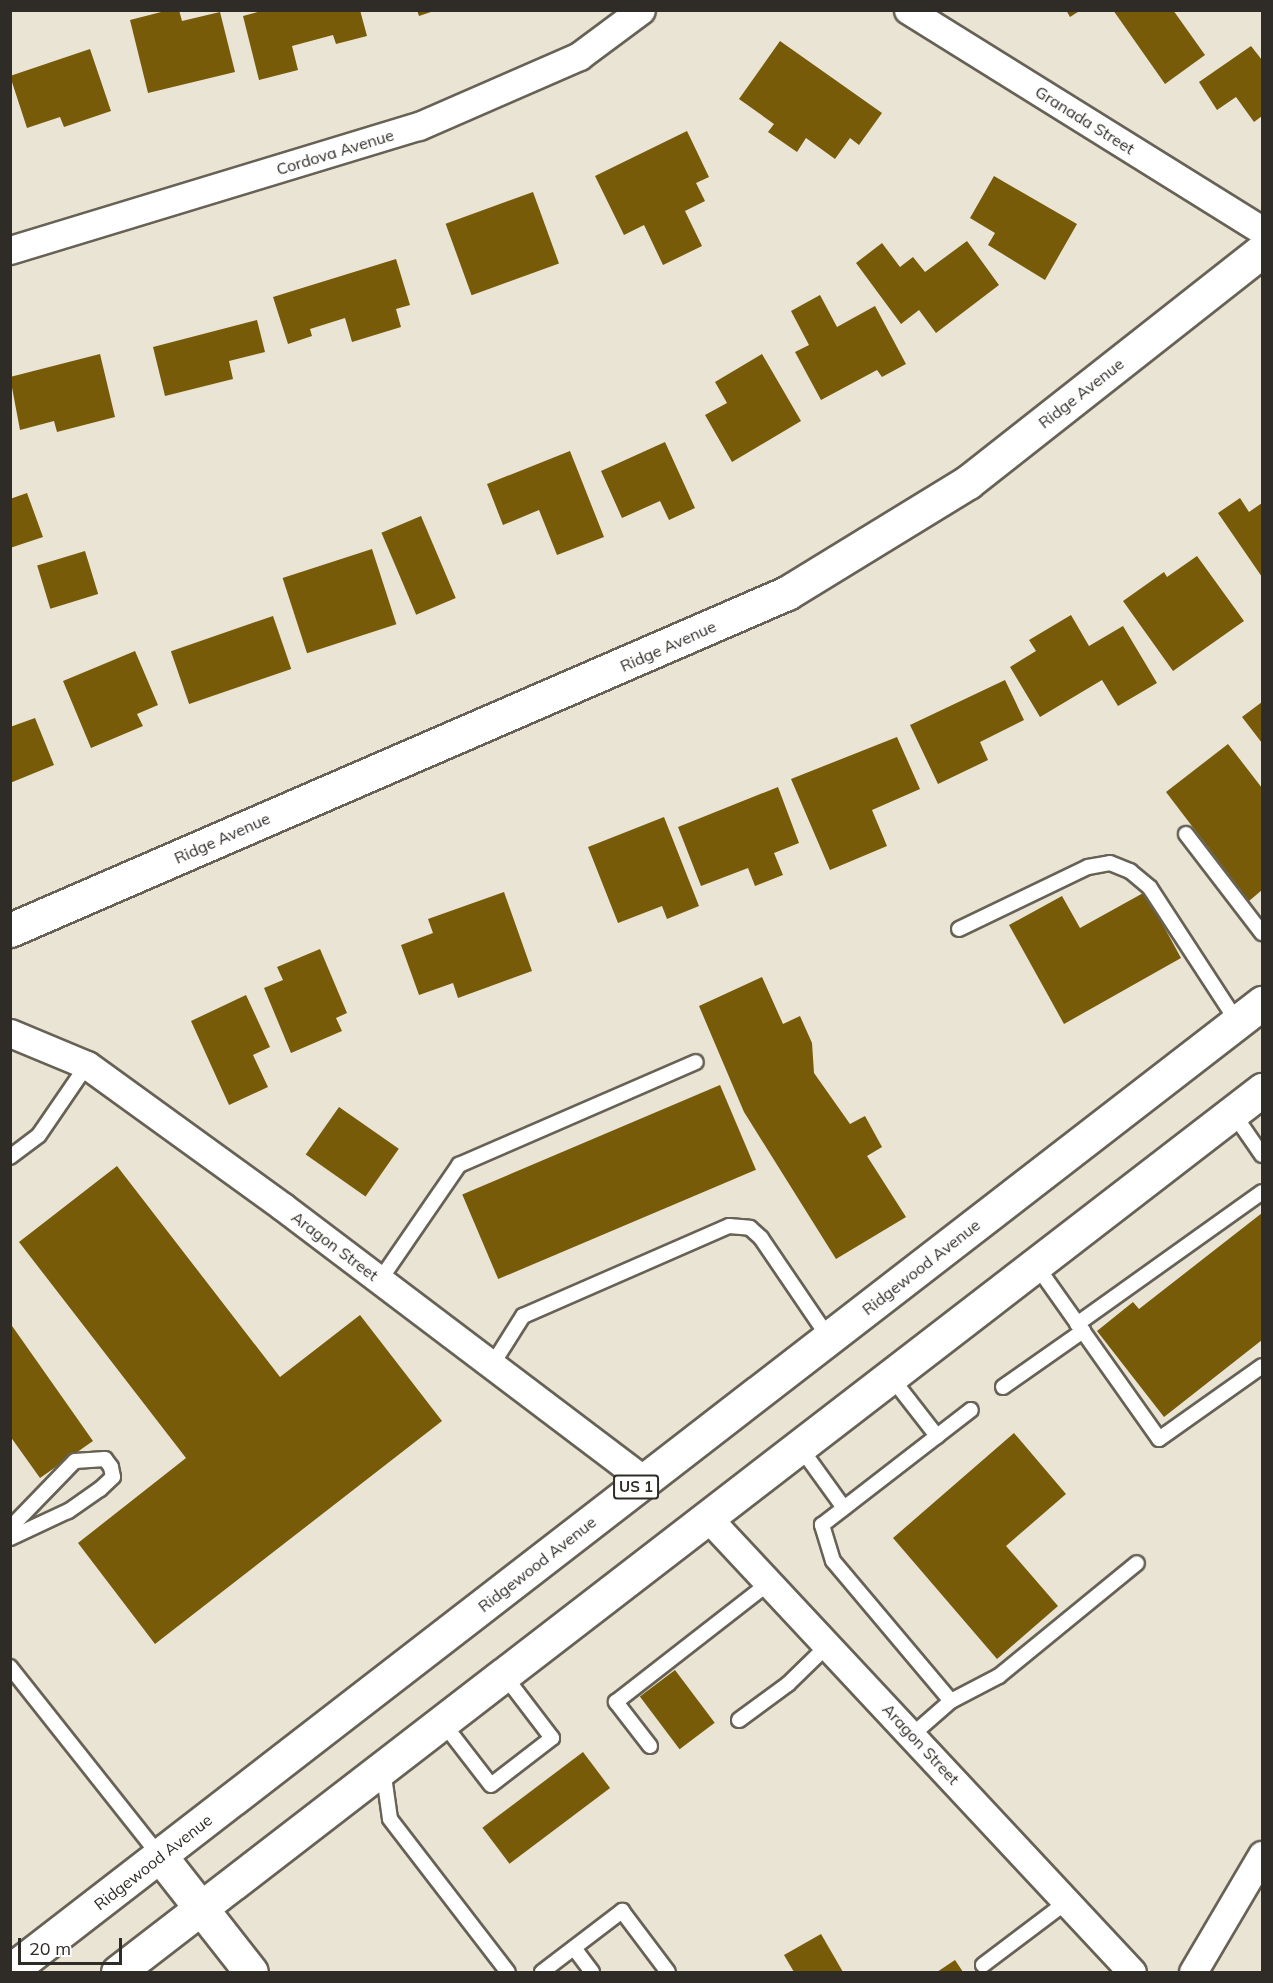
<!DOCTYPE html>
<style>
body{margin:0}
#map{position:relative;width:1273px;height:1983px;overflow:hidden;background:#eae4d5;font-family:Mulish,sans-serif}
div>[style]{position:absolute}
.building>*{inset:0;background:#775b08;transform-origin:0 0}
.roads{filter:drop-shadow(2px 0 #676255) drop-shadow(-2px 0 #676255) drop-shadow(0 2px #676255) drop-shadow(0 -2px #676255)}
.lane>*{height:14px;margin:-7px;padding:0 7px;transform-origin:7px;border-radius:7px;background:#fff}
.street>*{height:27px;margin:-13.5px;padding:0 13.5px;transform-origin:13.5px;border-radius:13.5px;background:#fff}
.secondary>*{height:33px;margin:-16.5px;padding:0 16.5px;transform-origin:16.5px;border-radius:16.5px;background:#fff}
.primary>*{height:33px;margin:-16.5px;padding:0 16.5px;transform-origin:16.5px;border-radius:16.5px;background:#fff}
span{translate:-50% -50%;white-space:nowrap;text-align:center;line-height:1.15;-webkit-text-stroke:6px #fff;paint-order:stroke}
.shield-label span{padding:2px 4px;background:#fff;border:2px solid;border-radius:4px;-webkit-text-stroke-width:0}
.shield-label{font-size:15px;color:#2f2c27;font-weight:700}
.street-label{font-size:16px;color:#2f2c27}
.frame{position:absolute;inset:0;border:12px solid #2f2c27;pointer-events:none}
.scale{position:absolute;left:18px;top:1938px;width:104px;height:27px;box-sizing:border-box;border:3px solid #2f2c27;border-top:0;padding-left:8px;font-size:18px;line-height:21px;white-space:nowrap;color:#2f2c27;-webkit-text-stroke:4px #fff;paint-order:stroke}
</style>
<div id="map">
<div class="building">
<i style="clip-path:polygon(169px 10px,179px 10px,182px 21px,220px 12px,235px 72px,148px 93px,130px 20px)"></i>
<i style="clip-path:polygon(265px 10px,360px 10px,367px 36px,336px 44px,333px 35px,292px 46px,298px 70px,259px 80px,243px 16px)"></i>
<i style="clip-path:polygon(417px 10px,434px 10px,434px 11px,419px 16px)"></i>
<i style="clip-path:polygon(1066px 10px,1081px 10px,1070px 17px)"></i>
<i style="clip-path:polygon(1113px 10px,1173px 10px,1205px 55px,1165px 84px)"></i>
<i style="clip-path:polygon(780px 41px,882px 113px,859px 145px,850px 138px,835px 159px,806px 138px,797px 152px,768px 132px,774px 124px,739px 99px)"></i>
<i style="clip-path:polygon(1251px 46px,1262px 60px,1262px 116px,1254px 122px,1236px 97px,1217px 110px,1199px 82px)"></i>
<i style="clip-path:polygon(90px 49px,111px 111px,64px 127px,60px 117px,27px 128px,10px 76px)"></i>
<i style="clip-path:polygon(687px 131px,709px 177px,696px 183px,705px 201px,685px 211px,702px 246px,663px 265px,644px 225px,624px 235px,595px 176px)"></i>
<i style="clip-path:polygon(994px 176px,1077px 224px,1045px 280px,988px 245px,995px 233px,970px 218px)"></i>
<i style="left:533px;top:192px;width:76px;height:93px;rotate:70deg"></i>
<i style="clip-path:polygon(967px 241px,999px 285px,936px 333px,919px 310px,901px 324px,856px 263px,882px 243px,900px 267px,913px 257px,925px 272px)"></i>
<i style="clip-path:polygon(396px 259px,410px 305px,396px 309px,401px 327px,352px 342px,345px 318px,310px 329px,312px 336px,288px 344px,273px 297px)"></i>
<i style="clip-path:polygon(820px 295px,837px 327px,875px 306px,906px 364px,882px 377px,877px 370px,821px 400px,795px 352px,809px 345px,791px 311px)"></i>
<i style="clip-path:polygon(257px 320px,265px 352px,229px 361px,233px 379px,165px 396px,153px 347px)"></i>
<i style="clip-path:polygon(100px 354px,115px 417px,57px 432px,54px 421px,20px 430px,10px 377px)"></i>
<i style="clip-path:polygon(762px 354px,801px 421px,732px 462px,705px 415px,727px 403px,715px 382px)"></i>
<i style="clip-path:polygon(665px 442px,695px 508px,669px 520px,660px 501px,622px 518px,601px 471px)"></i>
<i style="clip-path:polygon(570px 451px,604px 537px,557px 555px,539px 510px,503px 525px,487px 484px)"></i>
<i style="clip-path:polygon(27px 493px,43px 537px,10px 548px,10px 499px)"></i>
<i style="clip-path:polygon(1240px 498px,1249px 512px,1262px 503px,1262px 577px,1218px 513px)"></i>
<i style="left:421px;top:516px;width:89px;height:43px;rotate:67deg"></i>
<i style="left:372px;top:549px;width:79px;height:94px;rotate:72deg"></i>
<i style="left:85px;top:551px;width:45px;height:50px;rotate:73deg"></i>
<i style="clip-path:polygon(1197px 556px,1244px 621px,1173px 671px,1123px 601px,1164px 572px,1167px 577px)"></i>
<i style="clip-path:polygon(1071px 615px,1089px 646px,1123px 626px,1157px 683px,1118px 706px,1102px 680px,1040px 717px,1010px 667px,1036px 651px,1029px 640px)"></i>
<i style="left:273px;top:616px;width:56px;height:108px;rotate:71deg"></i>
<i style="clip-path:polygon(135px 651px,158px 705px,137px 714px,143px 726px,91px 748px,63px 681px)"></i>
<i style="clip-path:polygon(1005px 680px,1024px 720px,980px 742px,988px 760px,938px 784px,910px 725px)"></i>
<i style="clip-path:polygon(1262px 702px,1262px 743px,1242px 717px)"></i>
<i style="clip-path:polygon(35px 718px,54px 765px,10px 783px,10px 727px)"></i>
<i style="clip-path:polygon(897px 737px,920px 789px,872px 810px,887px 846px,830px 870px,791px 779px)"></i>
<i style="clip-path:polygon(1228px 744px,1262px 788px,1262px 890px,1249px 901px,1166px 792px)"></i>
<i style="clip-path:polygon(778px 787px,799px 843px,774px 853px,783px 875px,755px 886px,748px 868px,701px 886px,678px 827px)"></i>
<i style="clip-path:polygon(664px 817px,699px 906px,667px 919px,662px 906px,618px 923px,588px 847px)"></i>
<i style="clip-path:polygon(504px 892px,532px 971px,458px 998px,453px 983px,419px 995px,401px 945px,433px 933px,428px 919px)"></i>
<i style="clip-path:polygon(1145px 892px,1181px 958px,1064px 1024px,1009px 925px,1062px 896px,1080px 928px)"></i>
<i style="clip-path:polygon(320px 949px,347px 1013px,336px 1018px,342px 1031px,291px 1053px,264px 988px,283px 980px,277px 967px)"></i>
<i style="clip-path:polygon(762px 977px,783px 1024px,800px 1016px,812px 1043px,814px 1073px,850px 1124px,865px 1116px,882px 1147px,867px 1156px,906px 1217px,836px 1259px,744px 1112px,699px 1006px)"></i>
<i style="clip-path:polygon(246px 995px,270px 1047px,253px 1055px,268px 1087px,229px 1105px,191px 1021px)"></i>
<i style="left:720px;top:1085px;width:92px;height:280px;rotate:67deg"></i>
<i style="left:339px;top:1107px;width:73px;height:58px;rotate:35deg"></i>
<i style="clip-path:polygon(117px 1166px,280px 1377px,360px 1315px,442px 1421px,155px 1644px,78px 1543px,186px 1458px,19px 1242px)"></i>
<i style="clip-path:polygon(1262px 1213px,1262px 1340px,1164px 1417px,1097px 1331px,1133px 1302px,1139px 1309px)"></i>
<i style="clip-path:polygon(10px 1323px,93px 1441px,40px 1478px,10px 1436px)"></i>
<i style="clip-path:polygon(1014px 1433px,1066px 1494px,1006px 1546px,1058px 1606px,997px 1659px,893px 1538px)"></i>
<i style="left:675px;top:1670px;width:66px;height:44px;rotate:53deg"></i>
<i style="left:583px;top:1752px;width:45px;height:126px;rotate:53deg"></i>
<i style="clip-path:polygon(821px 1934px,843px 1972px,794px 1972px,784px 1955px)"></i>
<i style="clip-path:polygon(955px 1960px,963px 1972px,937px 1972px)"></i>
</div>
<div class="roads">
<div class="lane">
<i style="left:1186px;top:834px;width:125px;rotate:52.5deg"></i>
<i style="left:959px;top:929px;width:143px;rotate:-25.7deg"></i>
<i style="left:1088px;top:867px;width:22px;rotate:-10deg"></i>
<i style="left:1110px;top:863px;width:22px;rotate:22deg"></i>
<i style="left:1130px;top:871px;width:26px;rotate:40deg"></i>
<i style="left:1150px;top:888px;width:161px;rotate:56.9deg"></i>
<i style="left:1233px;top:1113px;width:51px;rotate:55.4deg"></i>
<i style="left:10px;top:1157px;width:36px;rotate:-37deg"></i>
<i style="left:39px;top:1135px;width:85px;rotate:-55.6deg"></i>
<i style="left:1036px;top:1265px;width:213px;rotate:54.7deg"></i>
<i style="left:1159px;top:1439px;width:126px;rotate:-35.3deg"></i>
<i style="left:380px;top:1280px;width:140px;rotate:-55.5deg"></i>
<i style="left:459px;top:1165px;width:258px;rotate:-23.5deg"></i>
<i style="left:1077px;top:1324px;width:227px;rotate:-35.5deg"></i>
<i style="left:492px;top:1365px;width:58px;rotate:-57.7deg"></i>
<i style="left:523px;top:1316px;width:225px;rotate:-23.6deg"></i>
<i style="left:729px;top:1226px;width:21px;rotate:5deg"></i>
<i style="left:750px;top:1228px;width:15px;rotate:42deg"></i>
<i style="left:761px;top:1238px;width:121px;rotate:55.8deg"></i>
<i style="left:891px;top:1377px;width:75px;rotate:52.1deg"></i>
<i style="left:1003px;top:1387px;width:98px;rotate:-35deg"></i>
<i style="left:800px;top:1447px;width:75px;rotate:54.2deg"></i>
<i style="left:10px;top:1528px;width:93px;rotate:-45.9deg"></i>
<i style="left:75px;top:1461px;width:30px;rotate:-4deg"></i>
<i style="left:105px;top:1459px;width:10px;rotate:53deg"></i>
<i style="left:111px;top:1467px;width:10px;rotate:79deg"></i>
<i style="left:113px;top:1477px;width:18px;rotate:137deg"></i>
<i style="left:100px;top:1489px;width:39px;rotate:145deg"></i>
<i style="left:68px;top:1511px;width:64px;rotate:155deg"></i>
<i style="left:10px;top:1667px;width:241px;rotate:51.6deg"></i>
<i style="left:951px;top:1701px;width:183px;rotate:-130.1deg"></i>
<i style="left:833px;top:1561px;width:38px;rotate:-107deg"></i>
<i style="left:822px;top:1525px;width:188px;rotate:-37.7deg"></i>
<i style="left:739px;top:1720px;width:61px;rotate:-36.3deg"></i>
<i style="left:788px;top:1684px;width:56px;rotate:-44.3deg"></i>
<i style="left:443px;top:1723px;width:78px;rotate:52.3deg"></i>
<i style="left:491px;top:1785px;width:77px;rotate:-37.6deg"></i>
<i style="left:552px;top:1738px;width:79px;rotate:-127.3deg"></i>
<i style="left:912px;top:1735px;width:52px;rotate:-41.1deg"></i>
<i style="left:951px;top:1701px;width:54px;rotate:-27.5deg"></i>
<i style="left:999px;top:1676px;width:178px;rotate:-39.3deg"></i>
<i style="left:650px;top:1746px;width:56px;rotate:-127.7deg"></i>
<i style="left:616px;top:1702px;width:194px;rotate:-37.9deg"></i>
<i style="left:383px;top:1769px;width:50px;rotate:82deg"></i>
<i style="left:390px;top:1819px;width:193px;rotate:52.4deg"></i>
<i style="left:574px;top:1948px;width:30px;rotate:53deg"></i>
<i style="left:983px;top:1965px;width:106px;rotate:-37deg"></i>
<i style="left:542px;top:1972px;width:101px;rotate:-37.3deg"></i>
<i style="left:622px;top:1911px;width:76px;rotate:53deg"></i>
</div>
<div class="street">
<i style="left:908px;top:10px;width:417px;rotate:31.9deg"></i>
<i style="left:10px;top:250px;width:427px;rotate:-16.9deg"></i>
<i style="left:419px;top:126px;width:175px;rotate:-23.6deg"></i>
<i style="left:579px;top:56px;width:77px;rotate:-36.6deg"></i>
<i style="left:10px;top:1033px;width:83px;rotate:22.6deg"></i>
<i style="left:87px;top:1065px;width:242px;rotate:35.9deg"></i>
<i style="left:283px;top:1207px;width:454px;rotate:37.1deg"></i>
<i style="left:708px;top:1518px;width:621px;rotate:46.96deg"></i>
<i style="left:1193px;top:1972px;width:136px;rotate:-59.5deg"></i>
</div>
<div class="secondary">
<i style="left:10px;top:930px;width:847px;rotate:-23.45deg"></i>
<i style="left:787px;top:593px;width:212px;rotate:-31.5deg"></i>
<i style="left:968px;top:482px;width:374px;rotate:-38.2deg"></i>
<i style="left:160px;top:1856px;width:147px;rotate:51.9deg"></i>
</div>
<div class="primary">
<i style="left:10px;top:1971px;width:1583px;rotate:-37.71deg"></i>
<i style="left:118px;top:1972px;width:1445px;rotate:-37.63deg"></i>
</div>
</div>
<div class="shield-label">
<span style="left:636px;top:1487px">US 1</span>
</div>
<div class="street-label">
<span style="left:1085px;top:120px;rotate:32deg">Granada Street</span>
<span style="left:335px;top:152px;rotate:-17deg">Cordova Avenue</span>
<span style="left:1081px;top:393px;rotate:-38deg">Ridge Avenue</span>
<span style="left:668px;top:646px;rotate:-24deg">Ridge Avenue</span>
<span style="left:222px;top:838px;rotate:-24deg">Ridge Avenue</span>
<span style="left:335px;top:1246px;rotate:37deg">Aragon Street</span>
<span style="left:921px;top:1267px;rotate:-38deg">Ridgewood Avenue</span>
<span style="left:537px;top:1564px;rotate:-38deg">Ridgewood Avenue</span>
<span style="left:921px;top:1744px;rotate:47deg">Aragon Street</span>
<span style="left:153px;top:1862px;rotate:-38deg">Ridgewood Avenue</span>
</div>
<div class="frame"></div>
<div class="scale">20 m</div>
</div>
